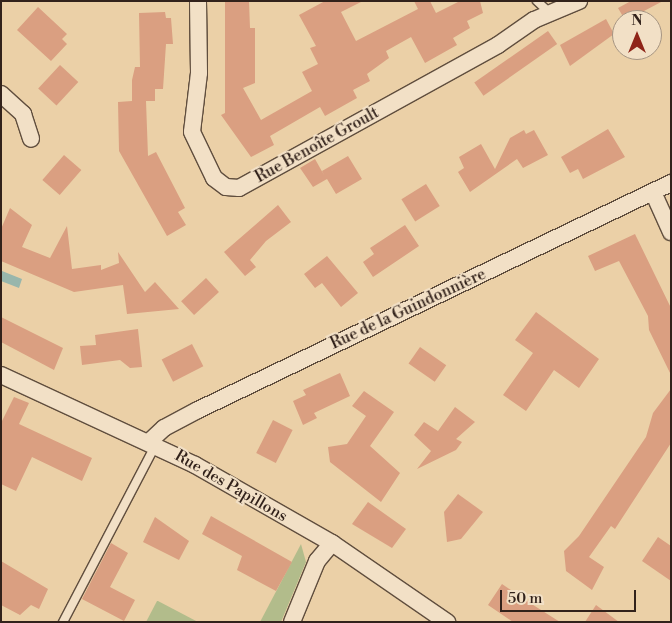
<!DOCTYPE html>
<meta charset="utf-8">
<style>
body{margin:0}
#map{position:relative;width:672px;height:623px;overflow:hidden;background:#ebd0a7;font-family:"Libre Bodoni",serif}
div>[style]{position:absolute}
.green>*{inset:0;background:#b2bc8b}
.water>*{inset:0;background:#98b6ac}
.building>*{inset:0;background:#da9f81;transform-origin:0 0}
.roads{filter:drop-shadow(1px 0 #604e3e) drop-shadow(-1px 0 #604e3e) drop-shadow(0 1px #604e3e) drop-shadow(0 -1px #604e3e)}
.service>*{height:8px;margin:-4px;padding:0 4px;transform-origin:4px;border-radius:4px;background:#f2e0c6}
.minor>*{height:16px;margin:-8px;padding:0 8px;transform-origin:8px;border-radius:8px;background:#f2e0c6}
span{translate:-50% -50%;white-space:nowrap;text-align:center;line-height:1.15;-webkit-text-stroke:4px #f2e0c6;paint-order:stroke}
.street-label{font-size:16px;color:#32221b}
.frame{position:absolute;inset:0;border:2px solid #32221b;pointer-events:none}
.north{position:absolute;left:612px;top:10px;width:50px;height:50px;box-sizing:border-box;background:#f2e0c6;border:1px solid #a59482;border-radius:50%;rotate:0deg;font-size:14px;font-weight:700;line-height:20px;text-align:center;color:#32221b}
.north::after{content:'';display:block;margin:auto;width:18px;height:22px;background:#8f2418;clip-path:polygon(50% 0,100% 100%,50% 72%,0 100%)}
.scale{position:absolute;left:500px;top:590px;width:136px;height:22px;box-sizing:border-box;border:2px solid #32221b;border-top:0;padding-left:6px;font-size:15px;line-height:18px;white-space:nowrap;color:#32221b;-webkit-text-stroke:4px #f2e0c6;paint-order:stroke}
</style>
<div id="map">
<div class="green">
<i style="clip-path:polygon(301px 544px,306px 562px,281px 622px,260px 622px)"></i>
<i style="clip-path:polygon(157px 601px,158px 601px,198px 622px,146px 622px)"></i>
</div>
<div class="water">
<i style="clip-path:polygon(2px 271px,22px 279px,19px 288px,1px 281px)"></i>
</div>
<div class="building">
<i style="clip-path:polygon(225px 1px,249px 1px,250px 28px,255px 28px,255px 83px,243px 88px,261px 120px,312px 91px,302px 72px,318px 64px,310px 48px,316px 46px,299px 15px,325px 1px,363px 1px,341px 12px,356px 41px,418px 9px,414px 1px,430px 1px,436px 13px,460px 1px,480px 1px,483px 13px,467px 21px,470px 28px,453px 38px,457px 45px,425px 63px,411px 37px,386px 51px,389px 58px,367px 74px,370px 81px,353px 90px,357px 98px,325px 116px,320px 107px,270px 136px,274px 145px,251px 157px,221px 115px,225px 113px)"></i>
<i style="clip-path:polygon(631px 1px,663px 1px,644px 11px,649px 20px,625px 20px,618px 8px)"></i>
<i style="clip-path:polygon(38px 7px,67px 34px,62px 39px,67px 44px,51px 61px,17px 30px)"></i>
<i style="clip-path:polygon(165px 12px,166px 18px,171px 18px,173px 44px,166px 44px,163px 89px,155px 89px,155px 101px,146px 101px,148px 156px,156px 152px,185px 208px,178px 212px,186px 225px,167px 236px,119px 151px,118px 102px,132px 101px,132px 80px,135px 67px,140px 67px,139px 13px)"></i>
<i style="clip-path:polygon(606px 19px,614px 34px,570px 66px,560px 45px)"></i>
<i style="left:548px;top:31px;width:16px;height:90px;rotate:55deg"></i>
<i style="left:60px;top:65px;width:25px;height:32px;rotate:43deg"></i>
<i style="clip-path:polygon(608px 129px,625px 157px,583px 179px,578px 169px,570px 173px,561px 157px)"></i>
<i style="clip-path:polygon(524px 130px,526px 134px,534px 130px,548px 155px,523px 168px,517px 159px,470px 192px,458px 172px,464px 168px,459px 157px,481px 144px,495px 169px,510px 138px)"></i>
<i style="left:64px;top:155px;width:23px;height:33px;rotate:41deg"></i>
<i style="clip-path:polygon(348px 156px,362px 179px,336px 194px,327px 179px,313px 187px,300px 168px,315px 159px,324px 175px,322px 171px)"></i>
<i style="left:426px;top:184px;width:26px;height:29px;rotate:58deg"></i>
<i style="clip-path:polygon(278px 205px,291px 222px,266px 241px,250px 260px,256px 267px,245px 276px,224px 252px)"></i>
<i style="clip-path:polygon(10px 208px,32px 225px,22px 247px,50px 258px,67px 226px,72px 269px,101px 265px,101px 270px,119px 263px,118px 252px,145px 292px,155px 282px,179px 309px,127px 314px,123px 285px,74px 292px,1px 261px,1px 229px)"></i>
<i style="clip-path:polygon(405px 225px,419px 246px,373px 277px,363px 262px,374px 254px,370px 248px)"></i>
<i style="clip-path:polygon(635px 234px,671px 308px,671px 375px,649px 330px,648px 316px,619px 261px,595px 271px,588px 256px)"></i>
<i style="clip-path:polygon(327px 256px,358px 293px,341px 307px,322px 283px,315px 288px,304px 274px)"></i>
<i style="left:206px;top:278px;width:19px;height:34px;rotate:47deg"></i>
<i style="clip-path:polygon(536px 312px,599px 359px,579px 388px,554px 370px,526px 411px,503px 395px,533px 353px,515px 340px)"></i>
<i style="clip-path:polygon(1px 317px,63px 348px,54px 370px,1px 342px)"></i>
<i style="clip-path:polygon(138px 329px,142px 367px,130px 368px,120px 360px,82px 365px,80px 346px,96px 345px,95px 335px)"></i>
<i style="left:192px;top:344px;width:25px;height:34px;rotate:63deg"></i>
<i style="left:420px;top:347px;width:32px;height:20px;rotate:35deg"></i>
<i style="clip-path:polygon(340px 373px,350px 396px,314px 413px,317px 418px,303px 425px,293px 401px,306px 395px,303px 390px)"></i>
<i style="clip-path:polygon(671px 389px,671px 443px,615px 529px,611px 526px,589px 557px,604px 567px,592px 590px,566px 571px,564px 551px,579px 536px,646px 437px,653px 413px)"></i>
<i style="clip-path:polygon(364px 391px,394px 412px,370px 446px,400px 473px,381px 502px,330px 462px,328px 447px,347px 444px,366px 416px,352px 406px)"></i>
<i style="clip-path:polygon(14px 397px,29px 403px,19px 424px,92px 458px,82px 481px,32px 457px,16px 491px,1px 484px,1px 423px)"></i>
<i style="clip-path:polygon(455px 407px,475px 422px,456px 439px,462px 442px,456px 450px,417px 469px,431px 451px,414px 435px,424px 422px,438px 431px)"></i>
<i style="left:273px;top:420px;width:22px;height:37px;rotate:27deg"></i>
<i style="clip-path:polygon(458px 494px,483px 512px,461px 539px,447px 542px,444px 512px)"></i>
<i style="clip-path:polygon(368px 502px,406px 529px,392px 548px,352px 524px)"></i>
<i style="clip-path:polygon(211px 516px,292px 562px,276px 591px,237px 570px,242px 556px,202px 534px)"></i>
<i style="clip-path:polygon(155px 517px,189px 541px,179px 560px,143px 542px)"></i>
<i style="clip-path:polygon(658px 537px,671px 546px,671px 581px,642px 561px)"></i>
<i style="clip-path:polygon(111px 543px,128px 553px,110px 587px,135px 600px,124px 621px,82px 599px)"></i>
<i style="clip-path:polygon(1px 561px,48px 589px,39px 609px,31px 605px,20px 615px,1px 605px)"></i>
<i style="clip-path:polygon(502px 584px,530px 603px,560px 622px,513px 622px,488px 605px)"></i>
<i style="clip-path:polygon(596px 605px,619px 622px,585px 622px)"></i>
</div>
<div class="roads">
<div class="service">
<i style="left:537px;top:1px;width:18px;rotate:43deg"></i>
<i style="left:63px;top:622px;width:199px;rotate:-62.4deg"></i>
</div>
<div class="minor">
<i style="left:198px;top:1px;width:72px;rotate:89.2deg"></i>
<i style="left:199px;top:73px;width:59px;rotate:96.8deg"></i>
<i style="left:192px;top:132px;width:51px;rotate:64.4deg"></i>
<i style="left:214px;top:178px;width:15px;rotate:37deg"></i>
<i style="left:226px;top:187px;width:13px;rotate:4deg"></i>
<i style="left:239px;top:188px;width:296px;rotate:-28.9deg"></i>
<i style="left:498px;top:45px;width:44px;rotate:-34.8deg"></i>
<i style="left:534px;top:20px;width:49px;rotate:-22.9deg"></i>
<i style="left:1px;top:94px;width:30px;rotate:42deg"></i>
<i style="left:23px;top:114px;width:26px;rotate:72deg"></i>
<i style="left:653px;top:192px;width:44px;rotate:65.8deg"></i>
<i style="left:1px;top:375px;width:214px;rotate:24.9deg"></i>
<i style="left:195px;top:465px;width:158px;rotate:29.7deg"></i>
<i style="left:332px;top:543px;width:140px;rotate:34.5deg"></i>
<i style="left:150px;top:441px;width:19px;rotate:-43deg"></i>
<i style="left:164px;top:428px;width:38px;rotate:-28deg"></i>
<i style="left:198px;top:410px;width:525px;rotate:-25.64deg"></i>
<i style="left:292px;top:622px;width:66px;rotate:-67.7deg"></i>
<i style="left:317px;top:561px;width:23px;rotate:-50deg"></i>
</div>
</div>
<div class="street-label">
<span style="left:317px;top:145px;rotate:-29deg">Rue Benoîte Groult</span>
<span style="left:408px;top:309px;rotate:-25deg">Rue de la Guindonnière</span>
<span style="left:231px;top:486px;rotate:30deg">Rue des Papillons</span>
</div>
<div class="frame"></div>
<div class="north">N</div>
<div class="scale">50 m</div>
</div>
